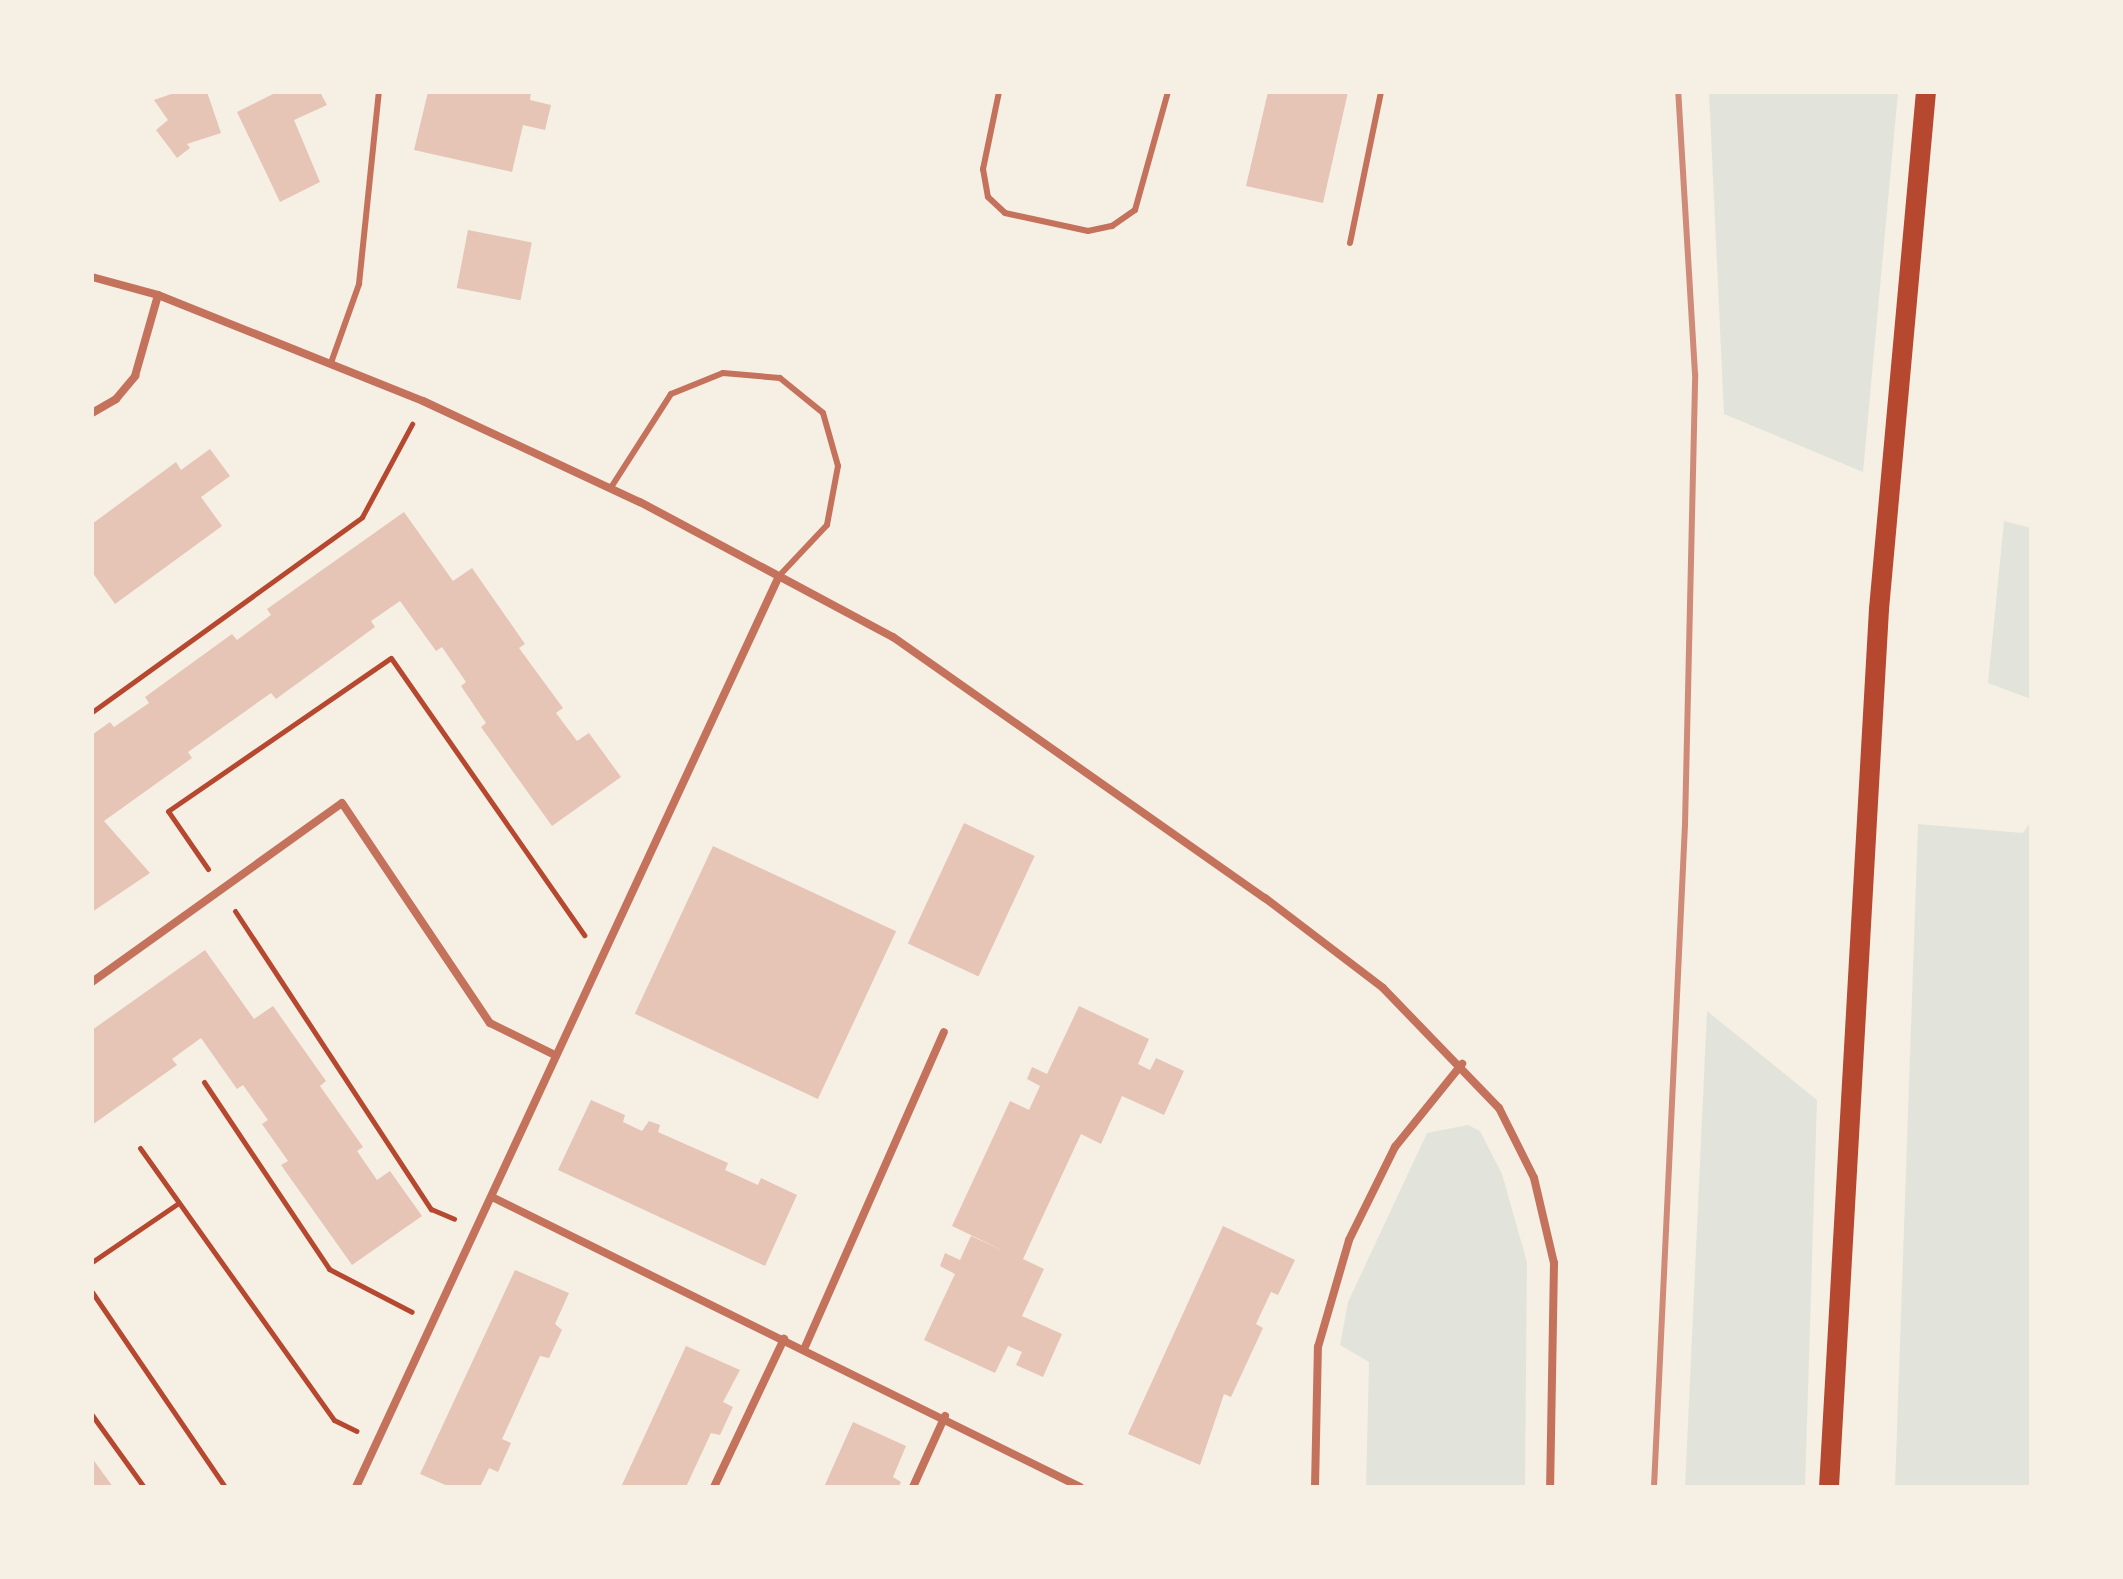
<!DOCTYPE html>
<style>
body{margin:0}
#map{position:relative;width:2123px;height:1579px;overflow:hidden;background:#f6efe4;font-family:"PT Sans Narrow",sans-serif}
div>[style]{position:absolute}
.green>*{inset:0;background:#e2e4dc}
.building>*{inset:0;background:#e6c5b7;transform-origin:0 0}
.path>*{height:5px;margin:-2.5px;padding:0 2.5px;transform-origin:2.5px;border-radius:2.5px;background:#b5482f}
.service>*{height:6px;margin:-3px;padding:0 3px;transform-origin:3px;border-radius:3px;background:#c5725c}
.minor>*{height:8px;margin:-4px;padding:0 4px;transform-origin:4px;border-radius:4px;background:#c5725c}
.primary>*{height:20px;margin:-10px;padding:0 10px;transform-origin:10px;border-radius:10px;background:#b5482f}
.rail>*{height:6px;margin:-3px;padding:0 3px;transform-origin:3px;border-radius:3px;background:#cf8b77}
span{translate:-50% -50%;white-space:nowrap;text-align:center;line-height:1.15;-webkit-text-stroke:6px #f6efe4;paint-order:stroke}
.frame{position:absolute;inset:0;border:94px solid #f6efe4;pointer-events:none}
</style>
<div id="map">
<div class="green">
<i style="clip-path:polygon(1709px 92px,1898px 92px,1863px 472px,1724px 414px)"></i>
<i style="clip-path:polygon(2004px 521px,2031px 528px,2031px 699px,1988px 683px)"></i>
<i style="clip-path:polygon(2031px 821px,2031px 1487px,1895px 1487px,1918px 824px,2023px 833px)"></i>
<i style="clip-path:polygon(1707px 1011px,1817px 1100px,1805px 1487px,1685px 1487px)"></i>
<i style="clip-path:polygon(1468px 1125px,1480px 1131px,1502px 1174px,1527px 1262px,1525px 1487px,1366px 1487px,1369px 1362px,1340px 1345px,1348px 1302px,1427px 1133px)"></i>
</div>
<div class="building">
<i style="clip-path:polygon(177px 92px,207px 92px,221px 133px,187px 144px,190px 148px,177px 158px,156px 130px,168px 120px,154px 100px)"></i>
<i style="clip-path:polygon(277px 92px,320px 92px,327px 105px,294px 120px,320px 182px,280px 202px,237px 112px)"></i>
<i style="clip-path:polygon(428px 92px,531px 92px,530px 100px,551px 105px,545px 130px,523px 125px,512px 172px,414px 150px)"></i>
<i style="clip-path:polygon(1268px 92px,1348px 92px,1323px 203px,1246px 186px)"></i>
<i style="left:468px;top:230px;width:65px;height:59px;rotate:11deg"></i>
<i style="clip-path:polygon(210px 449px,230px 476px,201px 497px,222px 526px,115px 604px,92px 572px,92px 524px,176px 462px,181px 470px)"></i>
<i style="clip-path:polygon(404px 512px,453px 581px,472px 568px,525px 644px,519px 648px,563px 708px,556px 713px,577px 741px,589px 733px,621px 777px,552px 826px,481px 727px,486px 723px,461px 686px,466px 682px,442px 647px,436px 651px,400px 601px,371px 621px,375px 627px,276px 699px,271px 693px,188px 752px,192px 758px,104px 821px,150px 873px,92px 912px,92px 735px,110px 722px,114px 727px,149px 703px,145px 697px,232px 634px,237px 640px,271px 615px,267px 609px)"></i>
<i style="left:964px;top:823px;width:78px;height:133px;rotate:25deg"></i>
<i style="left:713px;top:846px;width:202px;height:185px;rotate:25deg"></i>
<i style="clip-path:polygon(205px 950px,254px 1019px,273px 1006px,326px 1081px,320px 1086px,363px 1147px,357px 1151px,377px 1180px,390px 1171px,422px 1216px,352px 1265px,281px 1165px,288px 1161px,262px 1124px,268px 1120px,243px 1085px,237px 1089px,201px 1038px,172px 1059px,177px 1065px,92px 1125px,92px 1030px)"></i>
<i style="clip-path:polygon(1079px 1006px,1149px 1039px,1138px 1064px,1150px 1070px,1156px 1058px,1184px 1071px,1164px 1115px,1122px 1096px,1101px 1144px,1081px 1134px,1023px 1259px,1044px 1269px,1022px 1316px,1062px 1334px,1043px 1377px,1016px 1365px,1022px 1352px,1008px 1346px,995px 1373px,924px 1340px,955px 1274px,940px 1266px,945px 1253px,960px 1260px,971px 1236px,1004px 1251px,952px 1226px,1010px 1101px,1029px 1110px,1040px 1086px,1027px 1079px,1032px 1067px,1047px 1074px)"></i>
<i style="clip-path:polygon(591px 1100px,625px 1115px,623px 1122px,642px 1131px,649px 1121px,660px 1125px,658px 1132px,728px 1163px,725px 1170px,758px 1185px,761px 1178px,797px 1195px,765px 1266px,558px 1170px)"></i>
<i style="clip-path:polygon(1223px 1226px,1295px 1260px,1278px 1295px,1271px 1292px,1256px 1324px,1263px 1328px,1231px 1397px,1224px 1394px,1200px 1465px,1128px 1434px)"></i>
<i style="clip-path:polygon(515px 1270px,569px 1293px,555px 1324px,562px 1330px,549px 1358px,540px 1356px,502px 1439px,511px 1443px,498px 1472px,489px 1468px,480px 1487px,450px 1487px,420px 1474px)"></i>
<i style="clip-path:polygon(686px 1346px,740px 1370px,723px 1402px,733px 1407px,720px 1435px,711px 1433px,686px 1487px,621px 1487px)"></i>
<i style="clip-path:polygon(853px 1422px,906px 1446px,893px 1477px,901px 1482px,899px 1487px,824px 1487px)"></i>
<i style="clip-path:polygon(92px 1458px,113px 1487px,92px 1487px)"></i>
</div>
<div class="path">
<i style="left:92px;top:712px;width:333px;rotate:-35.8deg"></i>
<i style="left:362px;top:517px;width:106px;rotate:-61.7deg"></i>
<i style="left:208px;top:869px;width:70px;rotate:-124.6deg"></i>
<i style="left:168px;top:811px;width:270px;rotate:-34.5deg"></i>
<i style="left:391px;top:658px;width:338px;rotate:55.1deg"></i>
<i style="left:235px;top:911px;width:357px;rotate:56.7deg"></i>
<i style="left:431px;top:1209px;width:25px;rotate:23deg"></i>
<i style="left:204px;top:1082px;width:225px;rotate:56.2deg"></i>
<i style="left:329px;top:1269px;width:93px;rotate:27.4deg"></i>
<i style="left:140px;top:1148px;width:334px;rotate:54.5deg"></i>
<i style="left:334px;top:1420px;width:25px;rotate:26deg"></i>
<i style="left:92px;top:1262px;width:103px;rotate:-34.3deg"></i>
<i style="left:92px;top:1292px;width:236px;rotate:55.7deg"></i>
<i style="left:92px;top:1415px;width:89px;rotate:54.2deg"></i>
</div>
<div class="service">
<i style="left:999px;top:92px;width:79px;rotate:101.7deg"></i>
<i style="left:983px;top:169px;width:28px;rotate:80deg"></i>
<i style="left:988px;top:197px;width:23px;rotate:43deg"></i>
<i style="left:1005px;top:213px;width:85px;rotate:12.2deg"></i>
<i style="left:1088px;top:231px;width:25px;rotate:-12deg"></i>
<i style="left:1112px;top:226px;width:28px;rotate:-35deg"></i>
<i style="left:1135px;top:210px;width:123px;rotate:-74.4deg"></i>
<i style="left:1350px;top:243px;width:154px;rotate:-78.4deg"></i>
<i style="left:332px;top:360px;width:81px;rotate:-70.4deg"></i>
<i style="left:359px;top:284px;width:193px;rotate:-84.1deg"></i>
<i style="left:610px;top:489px;width:113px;rotate:-57.3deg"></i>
<i style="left:671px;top:394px;width:56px;rotate:-22deg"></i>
<i style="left:723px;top:373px;width:57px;rotate:5deg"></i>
<i style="left:780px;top:378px;width:55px;rotate:39.1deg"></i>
<i style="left:823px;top:413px;width:55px;rotate:74.2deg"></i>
<i style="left:838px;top:466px;width:60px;rotate:100.6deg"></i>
<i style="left:827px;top:525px;width:70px;rotate:133.3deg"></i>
</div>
<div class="minor">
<i style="left:92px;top:277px;width:68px;rotate:15.3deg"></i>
<i style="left:158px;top:295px;width:285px;rotate:21.8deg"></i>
<i style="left:423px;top:401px;width:239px;rotate:25deg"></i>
<i style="left:640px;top:502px;width:287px;rotate:28.1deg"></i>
<i style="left:893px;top:637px;width:454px;rotate:35.1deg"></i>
<i style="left:1265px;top:898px;width:148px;rotate:37.3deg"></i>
<i style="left:1383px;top:988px;width:167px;rotate:46deg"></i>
<i style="left:1499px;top:1108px;width:78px;rotate:63.4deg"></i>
<i style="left:1534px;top:1178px;width:87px;rotate:76.8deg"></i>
<i style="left:1554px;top:1263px;width:224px;rotate:91deg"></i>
<i style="left:92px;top:413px;width:28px;rotate:-30deg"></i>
<i style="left:116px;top:399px;width:30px;rotate:-50deg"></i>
<i style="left:135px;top:376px;width:84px;rotate:-74.1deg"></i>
<i style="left:92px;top:982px;width:307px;rotate:-35.6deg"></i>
<i style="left:342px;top:803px;width:265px;rotate:56.1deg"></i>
<i style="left:490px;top:1023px;width:72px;rotate:26.2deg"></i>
<i style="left:492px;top:1197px;width:656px;rotate:26.25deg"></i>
<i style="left:805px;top:1347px;width:344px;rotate:-66.2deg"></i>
<i style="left:356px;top:1487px;width:1004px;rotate:-65.09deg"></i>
<i style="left:714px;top:1487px;width:164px;rotate:-64.7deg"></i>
<i style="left:913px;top:1487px;width:78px;rotate:-65.7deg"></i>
<i style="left:1315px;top:1487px;width:140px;rotate:-88.8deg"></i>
<i style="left:1318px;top:1347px;width:111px;rotate:-73.8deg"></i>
<i style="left:1349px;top:1240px;width:104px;rotate:-63.7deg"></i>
<i style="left:1395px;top:1147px;width:107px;rotate:-51.1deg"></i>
</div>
<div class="primary">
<i style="left:1829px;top:1487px;width:879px;rotate:-86.74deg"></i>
<i style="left:1879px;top:609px;width:519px;rotate:-84.81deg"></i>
</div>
<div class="rail">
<i style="left:1654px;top:1487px;width:663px;rotate:-87.32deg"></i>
<i style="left:1685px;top:825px;width:451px;rotate:-88.7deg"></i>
<i style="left:1695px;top:374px;width:283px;rotate:-93.4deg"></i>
</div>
<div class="frame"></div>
</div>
